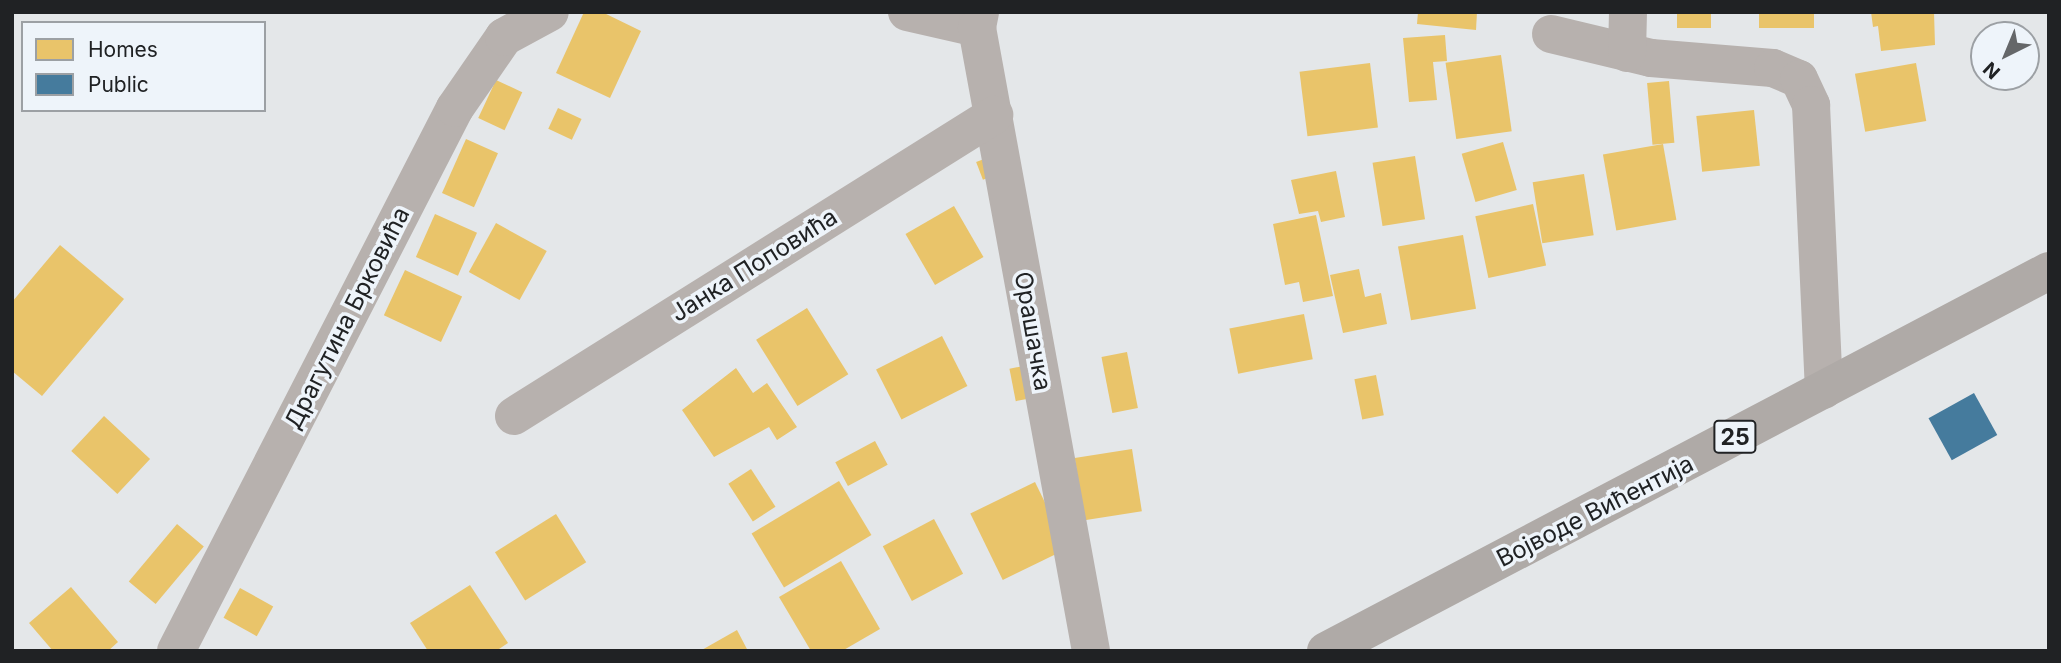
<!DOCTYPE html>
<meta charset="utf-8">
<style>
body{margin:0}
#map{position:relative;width:2061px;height:663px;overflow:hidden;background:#e4e7e9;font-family:Inter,sans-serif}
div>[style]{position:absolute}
.homes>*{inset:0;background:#e9c46a;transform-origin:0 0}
.public>*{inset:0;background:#457b9d;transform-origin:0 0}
.minor>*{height:38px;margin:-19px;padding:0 19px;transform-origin:19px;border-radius:19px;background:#b7b1ae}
.major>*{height:38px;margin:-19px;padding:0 19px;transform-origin:19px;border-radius:19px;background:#afaaa7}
span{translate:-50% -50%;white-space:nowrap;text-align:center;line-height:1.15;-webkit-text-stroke:7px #eef4fa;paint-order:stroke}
.shield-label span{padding:2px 5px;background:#eef4fa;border:2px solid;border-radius:5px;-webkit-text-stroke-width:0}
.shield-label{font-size:23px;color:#202224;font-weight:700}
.street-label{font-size:24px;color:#202224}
.frame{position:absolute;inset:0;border:14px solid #202224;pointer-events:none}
.legend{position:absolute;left:21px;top:21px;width:245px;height:91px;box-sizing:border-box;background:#eef4fa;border:2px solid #9ca0a4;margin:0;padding:9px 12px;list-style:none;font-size:21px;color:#202224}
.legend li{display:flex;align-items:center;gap:14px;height:35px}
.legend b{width:35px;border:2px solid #9ca0a4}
.north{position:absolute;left:1970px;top:21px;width:70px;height:70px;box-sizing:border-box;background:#eef4fa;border:2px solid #9ca0a4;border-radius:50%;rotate:223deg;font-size:19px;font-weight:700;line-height:28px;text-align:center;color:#202224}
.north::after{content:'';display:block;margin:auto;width:24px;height:32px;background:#656769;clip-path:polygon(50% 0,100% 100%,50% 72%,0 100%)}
</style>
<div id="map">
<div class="homes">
<i style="clip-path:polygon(584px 12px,602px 12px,641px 31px,610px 98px,556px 73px)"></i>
<i style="clip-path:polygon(1418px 12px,1477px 12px,1476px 30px,1417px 24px)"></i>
<i style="left:1677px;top:12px;width:34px;height:16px"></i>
<i style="left:1759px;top:12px;width:55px;height:16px"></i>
<i style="clip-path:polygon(1871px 12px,1934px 12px,1935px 45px,1881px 51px,1878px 26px,1873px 27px)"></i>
<i style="clip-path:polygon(1445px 35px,1447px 61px,1433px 62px,1437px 100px,1409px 102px,1403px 38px)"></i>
<i style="left:1501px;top:55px;width:77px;height:56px;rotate:82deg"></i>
<i style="left:1370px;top:63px;width:65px;height:71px;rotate:83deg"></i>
<i style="left:1916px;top:63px;width:59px;height:62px;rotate:80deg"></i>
<i style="left:496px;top:80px;width:29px;height:42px;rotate:25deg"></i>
<i style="left:1669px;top:81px;width:62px;height:22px;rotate:85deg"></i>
<i style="left:558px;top:108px;width:26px;height:23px;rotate:25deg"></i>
<i style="left:1754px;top:110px;width:56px;height:58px;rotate:84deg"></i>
<i style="left:466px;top:139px;width:35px;height:59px;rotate:24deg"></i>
<i style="left:1503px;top:142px;width:50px;height:43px;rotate:74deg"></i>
<i style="left:1663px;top:144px;width:77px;height:61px;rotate:80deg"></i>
<i style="left:992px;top:156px;width:19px;height:17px;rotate:69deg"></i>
<i style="left:1415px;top:156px;width:64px;height:43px;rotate:81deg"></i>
<i style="clip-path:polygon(1336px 171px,1345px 217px,1321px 222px,1318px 211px,1299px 214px,1291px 180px)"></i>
<i style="left:1584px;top:174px;width:62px;height:52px;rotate:81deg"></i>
<i style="left:1533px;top:204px;width:63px;height:59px;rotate:78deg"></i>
<i style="left:954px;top:206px;width:59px;height:56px;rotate:60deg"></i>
<i style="left:435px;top:214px;width:46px;height:47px;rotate:24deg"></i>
<i style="clip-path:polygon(1316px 215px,1333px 296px,1303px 302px,1299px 282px,1285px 285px,1273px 224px)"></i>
<i style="left:496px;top:223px;width:58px;height:56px;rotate:29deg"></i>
<i style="left:1463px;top:235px;width:75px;height:66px;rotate:80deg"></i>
<i style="clip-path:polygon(60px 245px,124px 299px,42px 396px,12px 371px,12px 302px)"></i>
<i style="clip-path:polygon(1359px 269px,1365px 297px,1381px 293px,1387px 324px,1343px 333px,1330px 275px)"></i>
<i style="left:405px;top:270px;width:63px;height:50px;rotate:25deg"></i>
<i style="left:807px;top:308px;width:78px;height:60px;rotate:58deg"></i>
<i style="left:1304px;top:314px;width:46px;height:76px;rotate:79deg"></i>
<i style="left:942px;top:336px;width:56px;height:74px;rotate:63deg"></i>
<i style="left:1127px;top:352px;width:57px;height:26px;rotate:79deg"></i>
<i style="left:1034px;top:364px;width:33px;height:25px;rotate:79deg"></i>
<i style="clip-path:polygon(736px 368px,753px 393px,767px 383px,797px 427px,777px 440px,769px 427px,714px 457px,682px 410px)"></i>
<i style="left:1376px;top:375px;width:41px;height:22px;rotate:79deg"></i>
<i style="left:104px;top:416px;width:63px;height:48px;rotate:43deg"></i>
<i style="left:875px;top:441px;width:27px;height:45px;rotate:62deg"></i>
<i style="left:1132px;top:449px;width:63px;height:58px;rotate:81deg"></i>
<i style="left:751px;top:469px;width:45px;height:27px;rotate:57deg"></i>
<i style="left:839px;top:481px;width:63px;height:102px;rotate:59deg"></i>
<i style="left:1035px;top:482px;width:74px;height:72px;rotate:64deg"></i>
<i style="left:556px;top:514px;width:57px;height:72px;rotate:58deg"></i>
<i style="left:934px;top:519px;width:62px;height:58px;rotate:62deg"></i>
<i style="left:177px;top:524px;width:35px;height:75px;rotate:40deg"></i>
<i style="clip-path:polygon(841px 561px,880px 629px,842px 651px,811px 651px,779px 597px)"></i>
<i style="clip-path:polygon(470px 585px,508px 643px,496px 651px,428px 651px,410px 623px)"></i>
<i style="clip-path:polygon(71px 587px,118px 642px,108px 651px,53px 651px,29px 623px)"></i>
<i style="left:240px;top:588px;width:38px;height:34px;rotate:29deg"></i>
<i style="clip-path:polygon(737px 630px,748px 651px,700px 651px)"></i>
</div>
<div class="public">
<i style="left:1974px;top:393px;width:48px;height:52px;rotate:61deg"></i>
</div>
<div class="minor">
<i style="left:907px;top:12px;width:72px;rotate:12.9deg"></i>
<i style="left:980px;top:12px;width:16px;rotate:101deg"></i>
<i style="left:977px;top:28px;width:633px;rotate:79.63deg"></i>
<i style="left:1551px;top:34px;width:103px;rotate:13.5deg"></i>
<i style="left:1651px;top:58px;width:122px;rotate:4.7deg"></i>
<i style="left:1773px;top:68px;width:28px;rotate:23deg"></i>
<i style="left:1799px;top:79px;width:29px;rotate:65deg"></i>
<i style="left:1811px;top:105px;width:285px;rotate:87.4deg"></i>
<i style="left:1627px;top:53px;width:41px;rotate:-88.6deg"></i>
<i style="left:514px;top:416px;width:567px;rotate:-32.09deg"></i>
<i style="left:176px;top:651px;width:610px;rotate:-62.81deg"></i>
<i style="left:455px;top:108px;width:86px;rotate:-55.4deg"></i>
<i style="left:504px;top:37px;width:52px;rotate:-28.5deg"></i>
</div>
<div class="major">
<i style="left:1326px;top:651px;width:817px;rotate:-27.73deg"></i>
</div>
<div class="shield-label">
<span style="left:1735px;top:437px">25</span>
</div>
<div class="street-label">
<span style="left:754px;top:265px;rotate:-32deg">Јанка Поповића</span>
<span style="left:347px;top:318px;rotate:-63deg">Драгутина Брковића</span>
<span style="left:1033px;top:331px;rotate:80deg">Орашачка</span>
<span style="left:1595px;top:511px;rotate:-27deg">Војводе Вићентија</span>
</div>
<div class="frame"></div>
<ul class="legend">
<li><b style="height:19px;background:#e9c46a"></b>Homes</li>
<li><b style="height:19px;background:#457b9d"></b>Public</li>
</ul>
<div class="north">N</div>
</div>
